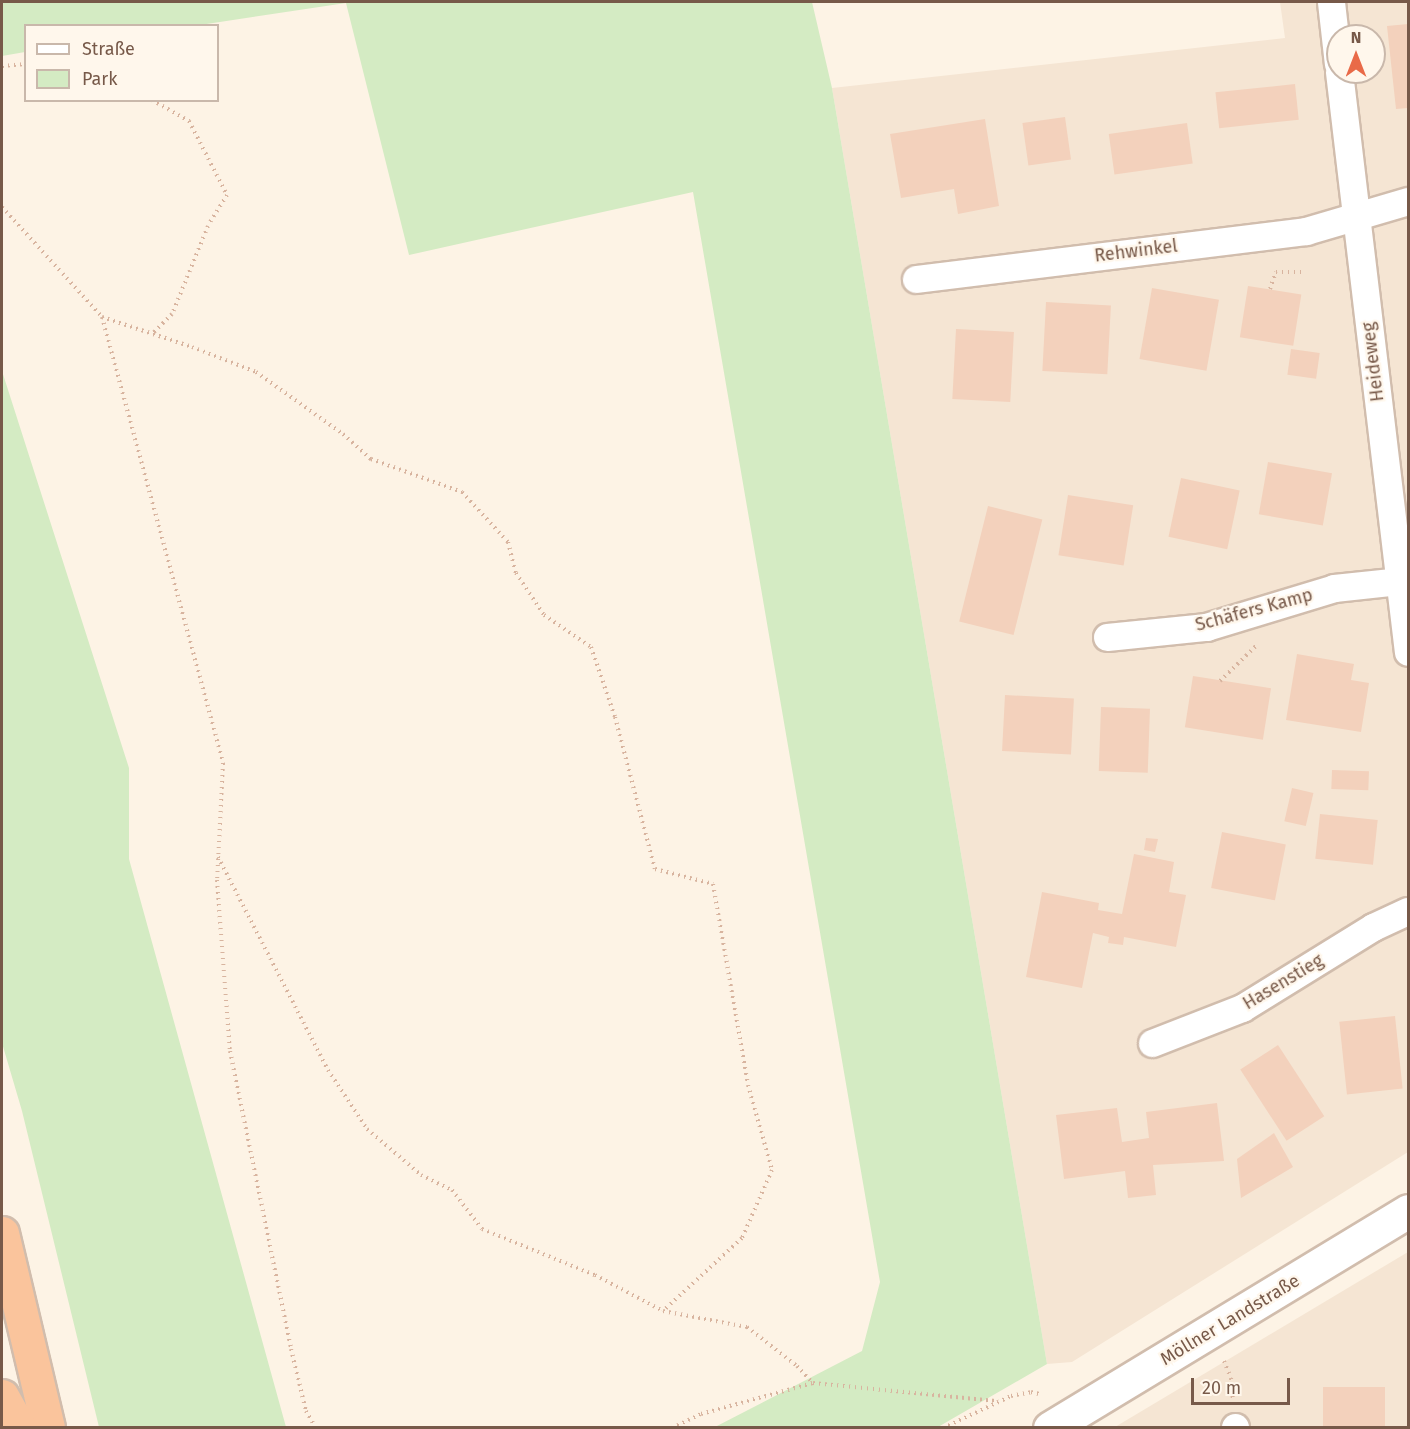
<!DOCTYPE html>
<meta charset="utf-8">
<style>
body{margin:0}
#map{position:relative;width:1410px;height:1429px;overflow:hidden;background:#fdf3e5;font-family:"Fira Sans",sans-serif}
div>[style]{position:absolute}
.residential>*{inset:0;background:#f5e5d3}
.green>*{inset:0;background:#d4ebc3}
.building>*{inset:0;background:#f3d1bc;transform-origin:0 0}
.path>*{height:4px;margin-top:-2px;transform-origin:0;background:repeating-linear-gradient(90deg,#d8b49f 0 1.5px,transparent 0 6px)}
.roads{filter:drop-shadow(2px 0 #d1bdad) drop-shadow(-2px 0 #d1bdad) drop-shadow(0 2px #d1bdad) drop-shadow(0 -2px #d1bdad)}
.minor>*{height:27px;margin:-13.5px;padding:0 13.5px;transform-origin:13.5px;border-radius:13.5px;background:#fff}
.secondary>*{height:33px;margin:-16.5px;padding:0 16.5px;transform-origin:16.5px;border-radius:16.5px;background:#fff}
.trunk>*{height:33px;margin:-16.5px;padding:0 16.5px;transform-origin:16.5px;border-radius:16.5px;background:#fac49c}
span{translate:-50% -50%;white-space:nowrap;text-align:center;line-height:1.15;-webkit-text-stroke:4.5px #fff7ec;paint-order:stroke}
.street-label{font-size:18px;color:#775949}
.frame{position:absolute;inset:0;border:3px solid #775949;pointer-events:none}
.legend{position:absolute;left:24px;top:24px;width:195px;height:78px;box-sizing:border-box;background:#fff7ec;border:2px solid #c9b8ab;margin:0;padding:8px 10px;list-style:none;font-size:18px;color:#775949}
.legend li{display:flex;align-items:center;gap:12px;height:30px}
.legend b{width:30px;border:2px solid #c9b8ab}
.north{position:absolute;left:1326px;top:24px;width:60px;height:60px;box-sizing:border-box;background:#fff7ec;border:2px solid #c9b8ab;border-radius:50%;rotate:0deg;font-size:16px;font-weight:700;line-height:24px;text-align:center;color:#775949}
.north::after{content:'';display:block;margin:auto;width:21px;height:27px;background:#e96a48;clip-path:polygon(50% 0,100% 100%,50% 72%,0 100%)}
.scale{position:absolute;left:1191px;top:1378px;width:99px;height:27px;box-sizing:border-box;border:3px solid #775949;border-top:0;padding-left:8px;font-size:18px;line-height:21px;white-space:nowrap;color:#775949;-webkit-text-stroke:4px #fff7ec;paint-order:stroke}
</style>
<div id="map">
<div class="residential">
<i style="clip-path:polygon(evenodd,1280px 2px,1408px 2px,1408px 1152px,1072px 1362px,1047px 1364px,832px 88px,1285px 38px,1280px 2px,1338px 36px,1374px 36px,1374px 72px,1338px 72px,1338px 36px)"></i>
<i style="clip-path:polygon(1408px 1252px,1408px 1427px,1115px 1427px)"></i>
</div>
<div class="green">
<i style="clip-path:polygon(2px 2px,812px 2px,832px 88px,1047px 1364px,938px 1427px,715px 1427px,862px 1351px,880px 1282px,693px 192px,409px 255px,346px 3px,200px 25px,26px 26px,25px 52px,2px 56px)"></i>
<i style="clip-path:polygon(2px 371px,129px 768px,129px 859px,286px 1427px,99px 1427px,22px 1111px,2px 1043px)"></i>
</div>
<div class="building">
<i style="clip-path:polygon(1408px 24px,1408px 108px,1396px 109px,1387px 26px)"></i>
<i style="left:1295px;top:84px;width:36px;height:80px;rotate:84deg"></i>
<i style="left:1065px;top:117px;width:43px;height:43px;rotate:82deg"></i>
<i style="clip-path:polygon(985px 119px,999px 206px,958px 214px,954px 189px,901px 198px,890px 134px)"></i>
<i style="left:1187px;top:123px;width:41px;height:79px;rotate:82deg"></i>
<i style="left:1248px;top:286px;width:54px;height:52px;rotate:9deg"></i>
<i style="left:1152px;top:288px;width:68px;height:72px;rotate:10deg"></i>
<i style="left:1046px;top:302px;width:65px;height:69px;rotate:3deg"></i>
<i style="left:956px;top:329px;width:58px;height:70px;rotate:3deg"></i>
<i style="left:1291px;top:349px;width:29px;height:26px;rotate:8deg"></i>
<i style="left:1268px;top:462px;width:65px;height:53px;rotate:10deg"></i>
<i style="left:1181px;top:478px;width:60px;height:60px;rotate:12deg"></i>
<i style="left:1068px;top:495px;width:66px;height:61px;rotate:9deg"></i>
<i style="left:988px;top:506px;width:56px;height:119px;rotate:14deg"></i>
<i style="clip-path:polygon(1297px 654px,1354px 664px,1351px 680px,1369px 683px,1361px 732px,1286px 720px)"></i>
<i style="left:1193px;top:676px;width:79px;height:52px;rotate:9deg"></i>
<i style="left:1005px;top:695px;width:69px;height:56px;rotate:3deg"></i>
<i style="left:1101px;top:707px;width:49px;height:64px;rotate:2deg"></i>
<i style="left:1332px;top:770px;width:37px;height:19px;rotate:2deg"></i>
<i style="left:1292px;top:788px;width:22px;height:34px;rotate:13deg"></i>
<i style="left:1320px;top:814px;width:58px;height:45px;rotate:6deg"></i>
<i style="left:1222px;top:832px;width:65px;height:57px;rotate:11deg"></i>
<i style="clip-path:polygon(1146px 838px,1158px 839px,1155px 852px,1144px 850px)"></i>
<i style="clip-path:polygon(1134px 854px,1174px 862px,1169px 892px,1186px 895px,1176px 947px,1124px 937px,1123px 945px,1108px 943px,1109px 937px,1093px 933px,1082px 988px,1026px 977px,1042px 892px,1099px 903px,1098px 910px,1122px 914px)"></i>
<i style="left:1395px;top:1016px;width:73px;height:56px;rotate:84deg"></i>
<i style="left:1278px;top:1045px;width:85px;height:45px;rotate:57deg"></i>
<i style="clip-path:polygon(1217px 1103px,1224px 1161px,1153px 1165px,1156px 1195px,1128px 1198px,1125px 1171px,1064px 1179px,1056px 1115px,1117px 1108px,1122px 1142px,1149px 1138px,1146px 1112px)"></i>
<i style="clip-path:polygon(1274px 1133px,1293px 1167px,1241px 1198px,1237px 1159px)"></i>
<i style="left:1323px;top:1387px;width:62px;height:41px"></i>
</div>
<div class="path">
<i style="left:2px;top:66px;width:24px;rotate:-5deg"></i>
<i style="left:152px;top:100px;width:43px;rotate:29.6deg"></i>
<i style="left:189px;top:121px;width:83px;rotate:62.8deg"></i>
<i style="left:227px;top:195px;width:36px;rotate:122deg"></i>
<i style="left:208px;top:226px;width:95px;rotate:112.2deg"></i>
<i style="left:172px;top:314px;width:28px;rotate:135deg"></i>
<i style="left:2px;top:207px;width:149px;rotate:47.7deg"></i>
<i style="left:102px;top:317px;width:462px;rotate:74.8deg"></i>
<i style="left:223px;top:763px;width:117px;rotate:92.9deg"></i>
<i style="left:217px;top:880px;width:171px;rotate:85.7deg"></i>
<i style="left:230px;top:1051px;width:304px;rotate:78.4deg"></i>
<i style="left:291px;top:1349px;width:64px;rotate:76.4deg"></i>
<i style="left:306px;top:1411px;width:20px;rotate:60deg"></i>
<i style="left:1270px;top:289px;width:18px;rotate:-71deg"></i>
<i style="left:1276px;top:272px;width:26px"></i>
<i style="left:102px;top:317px;width:95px;rotate:18.4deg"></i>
<i style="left:192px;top:347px;width:69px;rotate:21.3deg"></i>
<i style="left:256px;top:372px;width:107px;rotate:35.5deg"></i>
<i style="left:343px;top:434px;width:38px;rotate:42deg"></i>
<i style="left:371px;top:459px;width:97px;rotate:19.9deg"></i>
<i style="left:462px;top:492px;width:68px;rotate:47.4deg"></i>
<i style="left:508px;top:542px;width:32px;rotate:76deg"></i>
<i style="left:516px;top:573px;width:50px;rotate:56.3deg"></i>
<i style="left:544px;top:615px;width:57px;rotate:34.2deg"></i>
<i style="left:591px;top:647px;width:74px;rotate:71.1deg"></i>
<i style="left:615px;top:717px;width:157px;rotate:75.3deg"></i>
<i style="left:655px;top:869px;width:60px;rotate:14.5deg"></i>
<i style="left:713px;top:884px;width:204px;rotate:80.1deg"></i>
<i style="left:748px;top:1085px;width:88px;rotate:74.2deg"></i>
<i style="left:772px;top:1170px;width:74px;rotate:113.8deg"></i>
<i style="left:742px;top:1238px;width:108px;rotate:137.3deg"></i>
<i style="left:1220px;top:681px;width:53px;rotate:-44.2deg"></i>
<i style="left:218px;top:857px;width:240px;rotate:62.7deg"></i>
<i style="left:328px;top:1070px;width:71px;rotate:56.5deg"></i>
<i style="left:367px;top:1129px;width:71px;rotate:40.4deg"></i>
<i style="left:421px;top:1175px;width:34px;rotate:26deg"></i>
<i style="left:452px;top:1190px;width:49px;rotate:52.4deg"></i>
<i style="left:482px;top:1229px;width:122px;rotate:22.2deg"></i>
<i style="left:595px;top:1275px;width:77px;rotate:27.9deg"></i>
<i style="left:663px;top:1311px;width:86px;rotate:10.8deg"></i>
<i style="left:747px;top:1327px;width:63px;rotate:38deg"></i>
<i style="left:797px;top:1366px;width:23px;rotate:47deg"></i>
<i style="left:1224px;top:1361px;width:18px;rotate:68deg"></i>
<i style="left:1231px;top:1378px;width:22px;rotate:85deg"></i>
<i style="left:672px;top:1428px;width:32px;rotate:-26deg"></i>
<i style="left:701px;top:1414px;width:116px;rotate:-15.5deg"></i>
<i style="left:813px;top:1383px;width:186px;rotate:5.6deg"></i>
<i style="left:943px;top:1428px;width:75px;rotate:-25.2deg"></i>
<i style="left:1011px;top:1396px;width:20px;rotate:-11deg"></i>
<i style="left:1031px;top:1392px;width:9px;rotate:13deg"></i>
</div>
<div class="roads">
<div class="minor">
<i style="left:1331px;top:2px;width:62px;rotate:83.6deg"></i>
<i style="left:1339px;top:72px;width:584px;rotate:83.22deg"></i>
<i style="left:916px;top:279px;width:393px;rotate:-7deg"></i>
<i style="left:1306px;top:231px;width:106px;rotate:-16.4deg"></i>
<i style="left:1107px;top:637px;width:100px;rotate:-5.8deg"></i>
<i style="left:1206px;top:627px;width:134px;rotate:-16.9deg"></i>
<i style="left:1334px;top:588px;width:65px;rotate:-6.1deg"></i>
<i style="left:1152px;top:1043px;width:97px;rotate:-21.3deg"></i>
<i style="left:1242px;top:1008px;width:154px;rotate:-31.7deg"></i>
<i style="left:1373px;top:927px;width:38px;rotate:-25deg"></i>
<i style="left:1235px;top:1427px;width:1px;rotate:90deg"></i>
</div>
<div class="secondary">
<i style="left:1050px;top:1428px;width:419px;rotate:-31.2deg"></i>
</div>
<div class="trunk">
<i style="left:2px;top:1233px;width:200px;rotate:76.7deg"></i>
<i style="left:2px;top:1396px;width:37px;rotate:61deg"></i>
</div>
</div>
<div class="street-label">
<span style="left:1136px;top:251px;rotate:-7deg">Rehwinkel</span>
<span style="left:1373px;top:362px;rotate:-97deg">Heideweg</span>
<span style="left:1254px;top:610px;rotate:-15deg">Schäfers Kamp</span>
<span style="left:1283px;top:982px;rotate:-31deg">Hasenstieg</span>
<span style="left:1230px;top:1320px;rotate:-31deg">Möllner Landstraße</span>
</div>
<div class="frame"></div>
<ul class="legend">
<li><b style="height:8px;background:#fff"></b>Straße</li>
<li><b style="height:16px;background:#d4ebc3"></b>Park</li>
</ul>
<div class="north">N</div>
<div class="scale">20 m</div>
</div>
